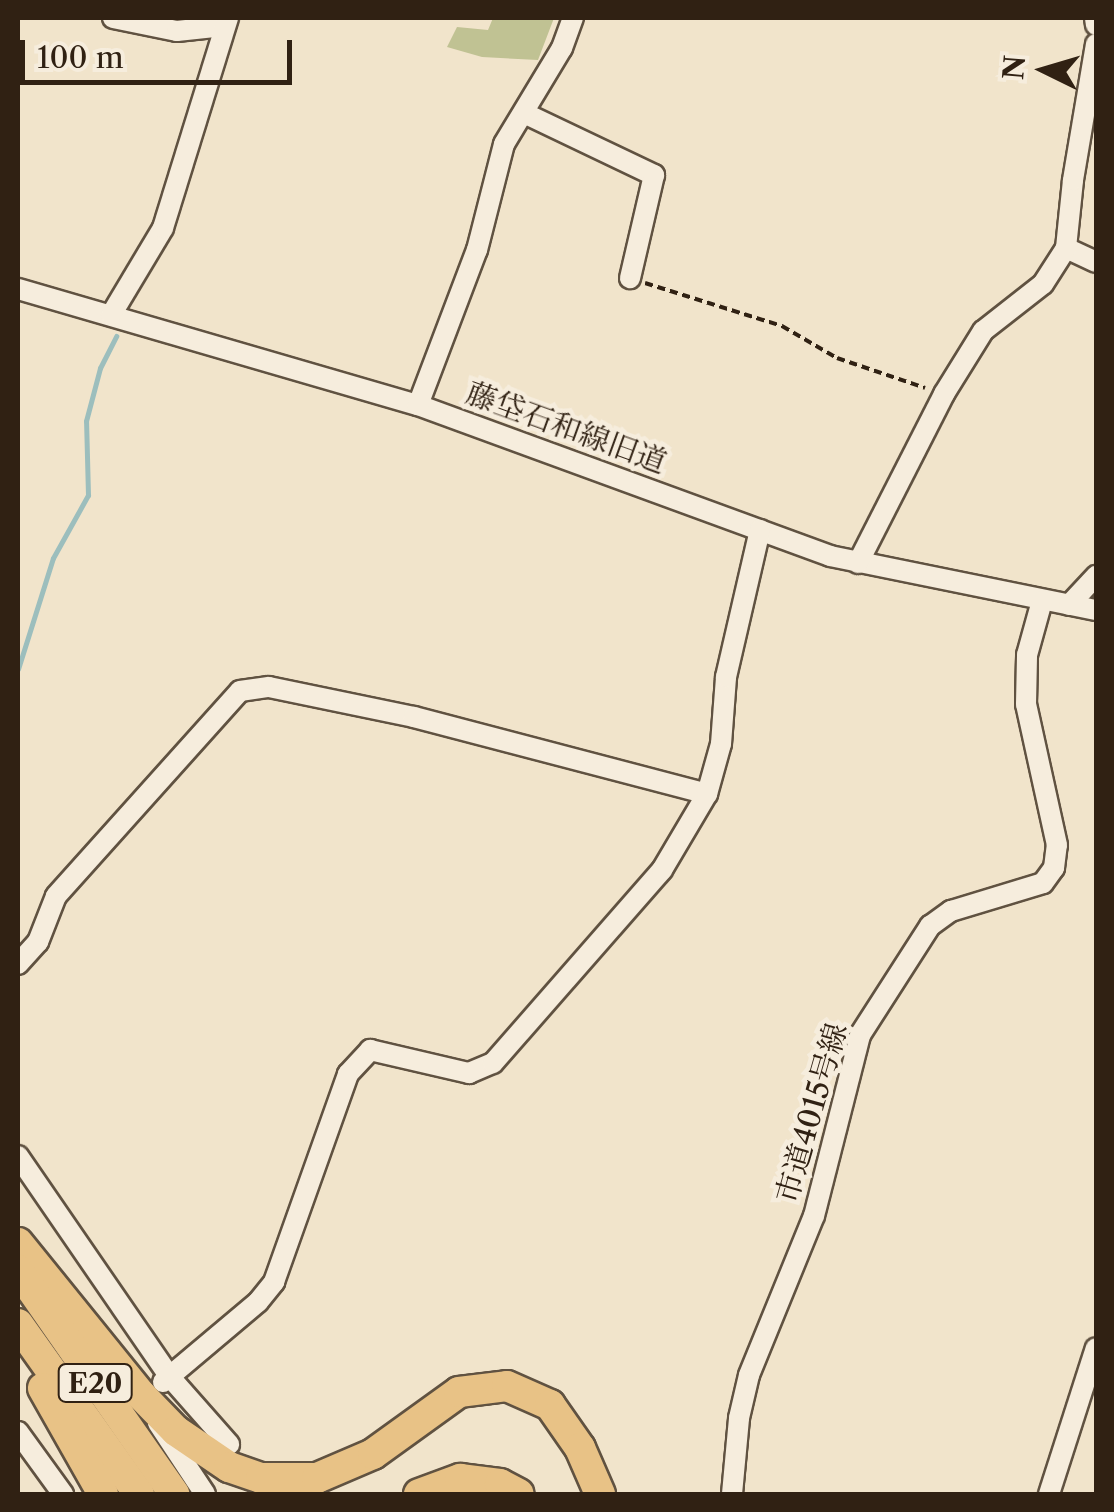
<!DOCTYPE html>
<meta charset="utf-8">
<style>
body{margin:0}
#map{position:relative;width:1114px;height:1512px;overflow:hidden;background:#f1e4cb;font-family:"Libre Caslon Text","Noto Serif JP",serif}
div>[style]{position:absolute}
.green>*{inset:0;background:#c0c293}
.stream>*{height:5px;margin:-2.5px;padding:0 2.5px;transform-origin:2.5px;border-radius:2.5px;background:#9cbebd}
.minor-tunnel>*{height:20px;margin-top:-10px;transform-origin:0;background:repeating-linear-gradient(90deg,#cabda6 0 20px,transparent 0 30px)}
.path>*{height:4px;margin-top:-2px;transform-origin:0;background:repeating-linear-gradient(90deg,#302113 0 8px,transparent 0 13px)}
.roads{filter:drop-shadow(2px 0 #605241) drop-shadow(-2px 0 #605241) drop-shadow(0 2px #605241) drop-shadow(0 -2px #605241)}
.minor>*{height:20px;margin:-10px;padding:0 10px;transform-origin:10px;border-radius:10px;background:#f6eddd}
.highway>*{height:30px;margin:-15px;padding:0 15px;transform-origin:15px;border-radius:15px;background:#e8c286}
span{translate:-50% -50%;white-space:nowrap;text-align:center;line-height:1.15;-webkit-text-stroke:9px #f6eddd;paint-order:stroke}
.shield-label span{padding:2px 8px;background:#f6eddd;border:2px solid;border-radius:8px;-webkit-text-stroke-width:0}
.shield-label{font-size:28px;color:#302113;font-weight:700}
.street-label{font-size:30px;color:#302113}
.frame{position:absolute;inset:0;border:20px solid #302113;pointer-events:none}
.north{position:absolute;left:994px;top:20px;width:100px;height:100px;-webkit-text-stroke:8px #f6eddd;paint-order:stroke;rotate:275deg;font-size:28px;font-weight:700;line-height:40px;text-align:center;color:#302113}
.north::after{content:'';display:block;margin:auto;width:35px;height:45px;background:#302113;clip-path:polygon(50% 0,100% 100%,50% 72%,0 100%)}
.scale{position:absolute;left:20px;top:40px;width:272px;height:45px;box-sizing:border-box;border:5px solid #302113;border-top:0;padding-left:12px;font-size:30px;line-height:35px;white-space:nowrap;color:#302113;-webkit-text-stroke:8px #f6eddd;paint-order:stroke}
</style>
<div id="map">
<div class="green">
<i style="clip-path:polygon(493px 18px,554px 18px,538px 60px,482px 57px,447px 47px,457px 27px,488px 30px)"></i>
</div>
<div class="stream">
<i style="left:18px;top:669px;width:116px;rotate:-72.5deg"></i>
<i style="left:53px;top:558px;width:72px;rotate:-60.9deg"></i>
<i style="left:88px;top:495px;width:74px;rotate:-91.5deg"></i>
<i style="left:86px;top:421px;width:55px;rotate:-75.2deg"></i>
<i style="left:100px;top:368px;width:36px;rotate:-63deg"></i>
</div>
<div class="minor-tunnel">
<i style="left:120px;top:1494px;width:103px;rotate:-68.9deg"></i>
</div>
<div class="path">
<i style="left:645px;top:283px;width:144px;rotate:17.4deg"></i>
<i style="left:782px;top:326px;width:64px;rotate:30.2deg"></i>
<i style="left:837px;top:358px;width:93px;rotate:18.8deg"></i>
</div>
<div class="roads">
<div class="minor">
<i style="left:113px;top:18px;width:65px;rotate:11.5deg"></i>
<i style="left:177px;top:31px;width:47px;rotate:-6.1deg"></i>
<i style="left:1095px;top:18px;width:7px;rotate:82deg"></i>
<i style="left:526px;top:114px;width:142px;rotate:25.5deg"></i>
<i style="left:654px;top:175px;width:106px;rotate:103.1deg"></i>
<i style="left:1066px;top:248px;width:33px;rotate:25deg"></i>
<i style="left:18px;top:289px;width:416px;rotate:16.2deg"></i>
<i style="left:418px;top:405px;width:439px;rotate:20.1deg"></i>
<i style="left:830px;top:556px;width:271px;rotate:11.5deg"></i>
<i style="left:111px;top:315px;width:101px;rotate:-59.1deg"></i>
<i style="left:163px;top:228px;width:220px;rotate:-72.8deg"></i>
<i style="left:418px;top:405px;width:166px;rotate:-69.2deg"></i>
<i style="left:477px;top:250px;width:109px;rotate:-75.7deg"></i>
<i style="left:504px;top:144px;width:112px;rotate:-58.9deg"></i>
<i style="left:562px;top:48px;width:32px;rotate:-70deg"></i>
<i style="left:858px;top:563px;width:190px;rotate:-63deg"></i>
<i style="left:944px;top:394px;width:74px;rotate:-58.2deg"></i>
<i style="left:983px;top:331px;width:76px;rotate:-38.1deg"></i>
<i style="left:1043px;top:284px;width:43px;rotate:-57.4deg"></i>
<i style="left:1066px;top:248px;width:68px;rotate:-84.1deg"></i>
<i style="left:1073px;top:180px;width:138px;rotate:-80.4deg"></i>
<i style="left:1069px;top:605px;width:40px;rotate:-47deg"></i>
<i style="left:18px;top:964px;width:30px;rotate:-48deg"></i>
<i style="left:38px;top:942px;width:49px;rotate:-68.6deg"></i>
<i style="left:56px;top:896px;width:275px;rotate:-48.1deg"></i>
<i style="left:240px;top:691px;width:29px;rotate:-8deg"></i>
<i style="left:269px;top:687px;width:148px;rotate:11.7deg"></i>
<i style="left:414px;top:717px;width:303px;rotate:14.7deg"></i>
<i style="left:18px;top:1156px;width:267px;rotate:55.5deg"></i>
<i style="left:169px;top:1376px;width:91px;rotate:48.6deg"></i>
<i style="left:163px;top:1382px;width:124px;rotate:-40.1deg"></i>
<i style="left:258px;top:1302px;width:26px;rotate:-51deg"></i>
<i style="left:274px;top:1282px;width:221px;rotate:-70.4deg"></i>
<i style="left:348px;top:1074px;width:33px;rotate:-47deg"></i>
<i style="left:370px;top:1050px;width:102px;rotate:13.1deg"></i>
<i style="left:469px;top:1073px;width:26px;rotate:-23deg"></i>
<i style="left:493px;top:1063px;width:257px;rotate:-48.8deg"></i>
<i style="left:662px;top:870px;width:88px;rotate:-59.4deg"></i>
<i style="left:707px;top:794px;width:52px;rotate:-74.4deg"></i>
<i style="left:721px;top:744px;width:67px;rotate:-85.7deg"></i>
<i style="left:726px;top:677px;width:151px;rotate:-77deg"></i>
<i style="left:158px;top:1423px;width:85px;rotate:56.5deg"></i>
<i style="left:18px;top:1432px;width:77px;rotate:54deg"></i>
<i style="left:732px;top:1494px;width:76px;rotate:-84.7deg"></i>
<i style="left:739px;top:1418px;width:44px;rotate:-76.9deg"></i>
<i style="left:749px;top:1375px;width:172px;rotate:-67.8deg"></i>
<i style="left:814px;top:1216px;width:187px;rotate:-75.7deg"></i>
<i style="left:860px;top:1035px;width:130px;rotate:-57.3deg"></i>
<i style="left:930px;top:926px;width:26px;rotate:-36deg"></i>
<i style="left:951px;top:911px;width:96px;rotate:-16.9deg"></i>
<i style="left:1043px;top:883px;width:19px;rotate:-54deg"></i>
<i style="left:1054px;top:868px;width:23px;rotate:-83deg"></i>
<i style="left:1057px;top:845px;width:144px;rotate:-102.4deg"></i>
<i style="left:1026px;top:704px;width:49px;rotate:-88.8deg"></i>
<i style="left:1027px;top:655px;width:56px;rotate:-74.5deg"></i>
<i style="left:1049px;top:1494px;width:153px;rotate:-72.2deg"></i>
</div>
<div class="highway">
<i style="left:18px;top:1243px;width:196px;rotate:51deg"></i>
<i style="left:141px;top:1395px;width:50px;rotate:45.8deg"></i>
<i style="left:176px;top:1431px;width:64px;rotate:34.2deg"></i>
<i style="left:229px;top:1467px;width:34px;rotate:19deg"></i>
<i style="left:261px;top:1478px;width:56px"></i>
<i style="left:317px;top:1478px;width:61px;rotate:-23.2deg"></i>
<i style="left:373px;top:1454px;width:106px;rotate:-35.8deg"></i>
<i style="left:459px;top:1392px;width:48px;rotate:-7.1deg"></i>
<i style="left:507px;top:1386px;width:47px;rotate:23.8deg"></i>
<i style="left:550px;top:1405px;width:52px;rotate:55.1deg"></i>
<i style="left:580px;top:1448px;width:50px;rotate:66.5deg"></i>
<i style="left:18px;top:1270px;width:273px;rotate:55.1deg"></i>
<i style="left:18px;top:1324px;width:209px;rotate:54.6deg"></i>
<i style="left:43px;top:1388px;width:122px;rotate:60.5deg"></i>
<i style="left:419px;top:1494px;width:44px;rotate:-20.1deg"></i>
<i style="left:460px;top:1479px;width:40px;rotate:7.1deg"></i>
<i style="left:500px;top:1484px;width:21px;rotate:28deg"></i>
</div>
</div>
<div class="shield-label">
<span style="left:95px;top:1383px">E20</span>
</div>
<div class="street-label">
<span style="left:566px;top:428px;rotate:20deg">藤垈石和線旧道</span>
<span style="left:812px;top:1113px;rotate:-74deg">市道4015号線</span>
</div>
<div class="frame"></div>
<div class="north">N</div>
<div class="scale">100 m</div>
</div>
